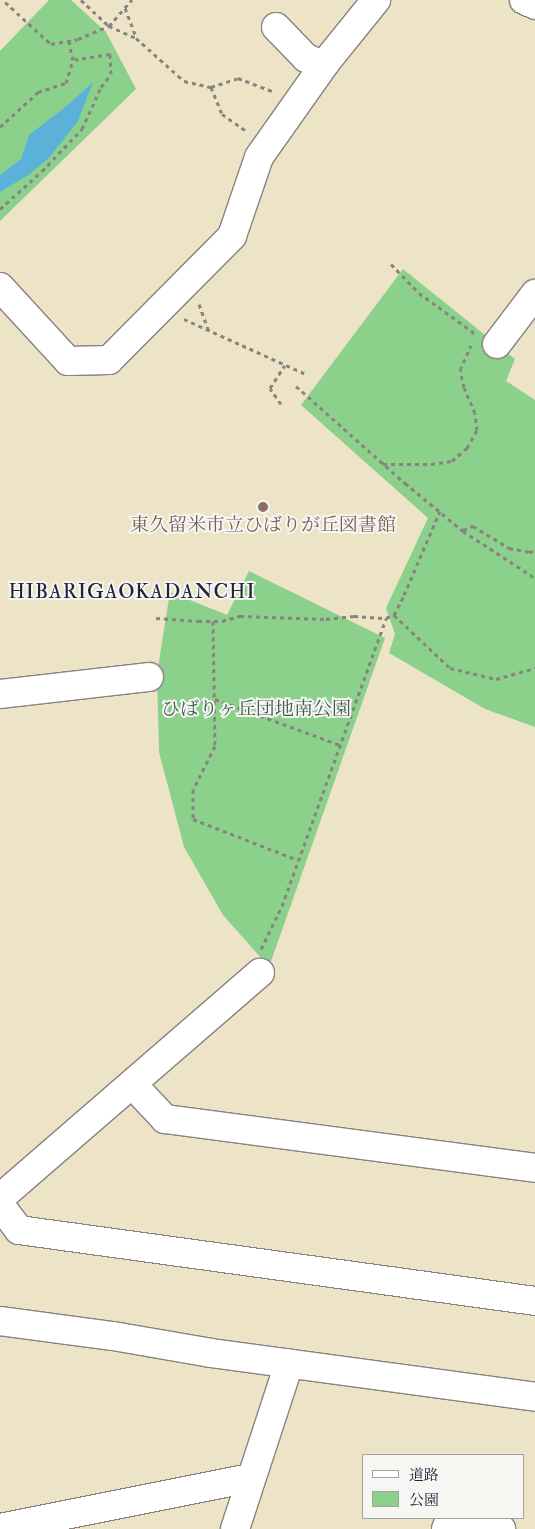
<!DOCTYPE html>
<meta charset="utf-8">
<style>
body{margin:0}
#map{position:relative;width:535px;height:1529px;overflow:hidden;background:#ede3c6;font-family:"IM FELL Double Pica","Noto Serif JP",serif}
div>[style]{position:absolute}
.green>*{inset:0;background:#8cd18b}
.water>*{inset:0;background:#5cb1d8}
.path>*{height:3px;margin-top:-1.5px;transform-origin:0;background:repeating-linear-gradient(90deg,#888280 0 4px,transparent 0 8px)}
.roads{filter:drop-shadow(1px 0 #888280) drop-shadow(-1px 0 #888280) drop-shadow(0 1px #888280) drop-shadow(0 -1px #888280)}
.minor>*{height:28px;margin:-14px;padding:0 14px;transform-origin:14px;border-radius:14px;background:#fff}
.tertiary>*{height:28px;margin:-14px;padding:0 14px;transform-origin:14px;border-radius:14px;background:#fff}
.dots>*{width:14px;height:14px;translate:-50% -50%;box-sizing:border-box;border:2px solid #f6f6f2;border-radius:50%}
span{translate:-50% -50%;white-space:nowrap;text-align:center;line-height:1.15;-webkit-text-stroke:4px #f6f6f2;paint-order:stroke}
.education-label{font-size:19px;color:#785e54}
.park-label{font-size:19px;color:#425753}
.neighbourhood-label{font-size:20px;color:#22223b;letter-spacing:1px}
.legend{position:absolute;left:362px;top:1454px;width:162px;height:65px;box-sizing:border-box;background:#f6f6f2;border:1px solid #a1a1a9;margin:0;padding:6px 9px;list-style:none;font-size:15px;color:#22223b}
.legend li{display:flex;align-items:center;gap:10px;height:25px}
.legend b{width:25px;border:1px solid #a1a1a9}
</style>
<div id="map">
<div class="green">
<i style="clip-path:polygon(49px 0,71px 0,106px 32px,136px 89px,0 221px,0 51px)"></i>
<i style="clip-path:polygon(403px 269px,515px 359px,506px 381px,535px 400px,535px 727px,485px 709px,389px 653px,395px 634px,386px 608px,428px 518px,301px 405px)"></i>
<i style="clip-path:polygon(249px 571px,385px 638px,269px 967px,223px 915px,184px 847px,159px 752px,157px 674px,170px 592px,227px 615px)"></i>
</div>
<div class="water">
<i style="clip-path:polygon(93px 82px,78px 121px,49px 158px,27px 176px,0 192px,0 175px,21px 159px,29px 135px,69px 104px)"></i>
</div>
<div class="path">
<i style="left:81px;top:0;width:38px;rotate:43deg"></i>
<i style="left:109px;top:26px;width:35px;rotate:-49deg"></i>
<i style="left:5px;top:2px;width:62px;rotate:42.4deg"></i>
<i style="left:51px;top:44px;width:27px;rotate:-10deg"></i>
<i style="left:78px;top:39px;width:34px;rotate:-23deg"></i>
<i style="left:109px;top:26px;width:30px;rotate:24deg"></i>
<i style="left:136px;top:38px;width:64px;rotate:41.9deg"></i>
<i style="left:184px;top:81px;width:28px;rotate:13deg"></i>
<i style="left:211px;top:87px;width:29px;rotate:68deg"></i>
<i style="left:222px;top:114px;width:29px;rotate:35deg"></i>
<i style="left:125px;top:8px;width:31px;rotate:69deg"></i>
<i style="left:211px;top:87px;width:28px;rotate:-18deg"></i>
<i style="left:238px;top:78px;width:39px;rotate:21deg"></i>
<i style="left:0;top:127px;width:52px;rotate:-42.6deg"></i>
<i style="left:38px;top:92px;width:29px;rotate:-18deg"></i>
<i style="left:66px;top:83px;width:24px;rotate:-73deg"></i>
<i style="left:73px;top:60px;width:19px;rotate:-102deg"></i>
<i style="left:0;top:209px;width:57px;rotate:-42.1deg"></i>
<i style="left:42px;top:171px;width:58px;rotate:-46.4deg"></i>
<i style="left:82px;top:129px;width:46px;rotate:-65.7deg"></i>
<i style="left:101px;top:87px;width:16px;rotate:-52deg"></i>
<i style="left:111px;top:74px;width:20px;rotate:-93deg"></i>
<i style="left:110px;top:54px;width:37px;rotate:171deg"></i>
<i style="left:391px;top:264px;width:40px;rotate:46deg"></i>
<i style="left:419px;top:293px;width:67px;rotate:35.8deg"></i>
<i style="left:473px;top:332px;width:2px;rotate:90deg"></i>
<i style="left:199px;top:304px;width:27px;rotate:70deg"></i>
<i style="left:184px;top:319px;width:134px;rotate:24.3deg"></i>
<i style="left:296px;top:386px;width:146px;rotate:41.7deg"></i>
<i style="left:405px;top:483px;width:75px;rotate:39.6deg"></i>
<i style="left:463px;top:531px;width:86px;rotate:33.1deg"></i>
<i style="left:281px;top:404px;width:19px;rotate:-125deg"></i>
<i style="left:270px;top:388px;width:27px;rotate:-57deg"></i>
<i style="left:383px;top:464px;width:48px"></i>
<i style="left:431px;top:464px;width:21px;rotate:-8deg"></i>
<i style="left:452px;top:461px;width:20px;rotate:-41deg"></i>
<i style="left:467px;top:448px;width:21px;rotate:-61deg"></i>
<i style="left:477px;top:430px;width:17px;rotate:-97deg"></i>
<i style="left:475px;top:413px;width:28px;rotate:-113deg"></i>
<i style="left:464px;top:387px;width:17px;rotate:-103deg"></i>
<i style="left:460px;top:370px;width:27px;rotate:-66deg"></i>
<i style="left:463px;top:530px;width:11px;rotate:-22deg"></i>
<i style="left:473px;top:526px;width:42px;rotate:31.4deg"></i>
<i style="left:509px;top:548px;width:20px;rotate:11deg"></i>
<i style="left:529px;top:552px;width:6px;rotate:-9deg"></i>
<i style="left:394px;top:615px;width:77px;rotate:43.4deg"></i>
<i style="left:450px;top:668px;width:47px;rotate:13.4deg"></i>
<i style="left:496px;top:679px;width:41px;rotate:-15.8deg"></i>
<i style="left:156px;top:618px;width:42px;rotate:4.1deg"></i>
<i style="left:198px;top:621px;width:24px"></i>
<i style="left:222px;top:621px;width:19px;rotate:-16deg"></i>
<i style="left:240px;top:616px;width:86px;rotate:2deg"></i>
<i style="left:326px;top:619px;width:28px;rotate:-6deg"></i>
<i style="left:354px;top:616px;width:32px;rotate:4deg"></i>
<i style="left:386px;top:618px;width:9px;rotate:-21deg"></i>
<i style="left:394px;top:615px;width:22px;rotate:-63deg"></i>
<i style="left:404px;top:595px;width:91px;rotate:-66.8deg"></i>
<i style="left:213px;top:621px;width:125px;rotate:89.1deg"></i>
<i style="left:215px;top:746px;width:49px;rotate:116.6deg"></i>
<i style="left:193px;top:790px;width:29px;rotate:90deg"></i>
<i style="left:193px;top:819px;width:113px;rotate:21.3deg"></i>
<i style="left:215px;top:699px;width:133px;rotate:20.2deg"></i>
<i style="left:261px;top:949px;width:48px;rotate:-64deg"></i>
<i style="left:282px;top:906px;width:306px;rotate:-70.1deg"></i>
</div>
<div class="roads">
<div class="minor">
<i style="left:524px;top:0;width:12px;rotate:24deg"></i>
<i style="left:276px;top:27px;width:43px;rotate:45.9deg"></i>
<i style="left:306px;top:58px;width:11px;rotate:22deg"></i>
<i style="left:316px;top:62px;width:10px"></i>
<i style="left:326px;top:62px;width:80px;rotate:-51.1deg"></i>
<i style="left:0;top:287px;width:100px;rotate:47.4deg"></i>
<i style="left:68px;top:361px;width:41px;rotate:-1.4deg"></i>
<i style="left:109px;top:360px;width:175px;rotate:-45.2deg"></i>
<i style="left:232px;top:236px;width:83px;rotate:-71.1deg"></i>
<i style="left:259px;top:157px;width:116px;rotate:-54.8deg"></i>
<i style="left:497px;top:344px;width:63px;rotate:-52.8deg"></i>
<i style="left:0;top:694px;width:150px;rotate:-6.5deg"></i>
<i style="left:132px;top:1084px;width:48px;rotate:46.7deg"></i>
<i style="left:165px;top:1119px;width:373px;rotate:7.5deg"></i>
<i style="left:0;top:1198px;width:344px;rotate:-40.9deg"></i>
<i style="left:0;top:1205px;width:31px;rotate:53deg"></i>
<i style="left:19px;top:1230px;width:521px;rotate:7.83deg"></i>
<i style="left:211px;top:1353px;width:327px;rotate:7.7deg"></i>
<i style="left:467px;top:1518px;width:36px;rotate:18deg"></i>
<i style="left:0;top:1528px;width:255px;rotate:-11.3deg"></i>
<i style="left:235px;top:1529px;width:174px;rotate:-71.9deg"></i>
<i style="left:446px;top:1529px;width:12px;rotate:-70deg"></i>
</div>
<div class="tertiary">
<i style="left:0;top:1321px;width:114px;rotate:7.6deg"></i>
<i style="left:113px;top:1336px;width:99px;rotate:9.8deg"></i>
</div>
</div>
<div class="dots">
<i style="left:263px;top:507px;background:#8d6e63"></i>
</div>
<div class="education-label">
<span style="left:263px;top:526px">東久留米市立ひばりが丘図書館</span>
</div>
<div class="park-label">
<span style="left:256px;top:710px">ひばりヶ丘団地南公園</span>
</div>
<div class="neighbourhood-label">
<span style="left:132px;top:591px">HIBARIGAOKADANCHI</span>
</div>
<ul class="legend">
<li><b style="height:6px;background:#fff"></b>道路</li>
<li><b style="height:14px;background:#8cd18b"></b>公園</li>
</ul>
</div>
